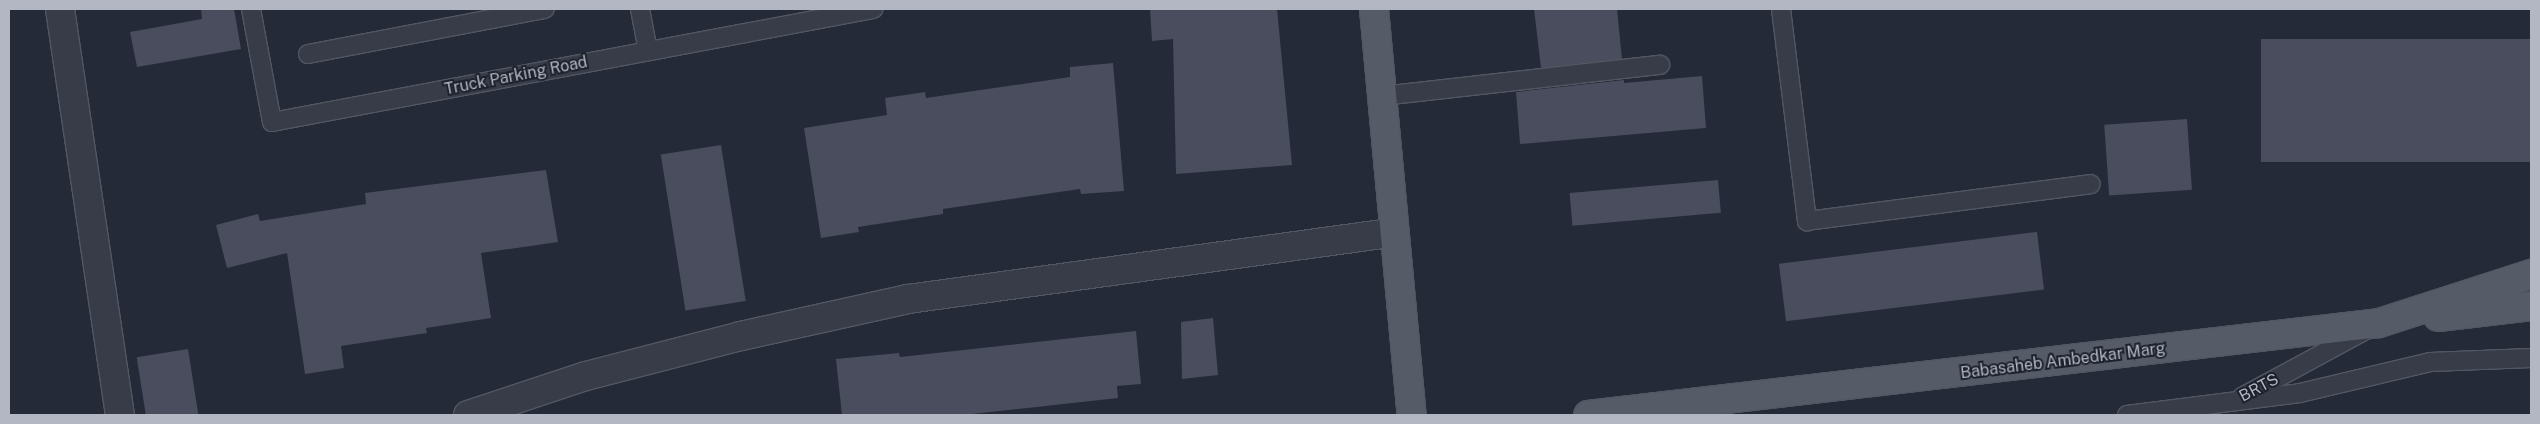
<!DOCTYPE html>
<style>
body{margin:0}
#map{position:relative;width:2540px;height:424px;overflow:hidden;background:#242a37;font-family:"Public Sans",sans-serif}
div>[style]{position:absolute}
.building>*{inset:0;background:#494d5d;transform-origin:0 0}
.roads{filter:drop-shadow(1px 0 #535762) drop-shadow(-1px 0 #535762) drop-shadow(0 1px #535762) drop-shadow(0 -1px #535762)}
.service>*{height:18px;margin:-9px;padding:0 9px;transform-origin:9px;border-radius:9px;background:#383c48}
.minor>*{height:28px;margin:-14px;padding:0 14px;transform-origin:14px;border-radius:14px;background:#383c48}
.primary>*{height:28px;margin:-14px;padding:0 14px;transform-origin:14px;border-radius:14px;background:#565b68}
span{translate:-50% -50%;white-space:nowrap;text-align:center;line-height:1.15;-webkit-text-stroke:4px #1d212c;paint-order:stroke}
.street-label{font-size:16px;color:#b3b7c4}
.frame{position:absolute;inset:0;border:10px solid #b3b7c4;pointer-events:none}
</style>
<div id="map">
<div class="building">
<i style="clip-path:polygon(201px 9px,234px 9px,241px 49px,137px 67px,130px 32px,202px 19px)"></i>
<i style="clip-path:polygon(1150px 9px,1277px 9px,1292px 165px,1176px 174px,1173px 39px,1152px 41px)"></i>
<i style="clip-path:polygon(1534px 9px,1617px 9px,1622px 59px,1541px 68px)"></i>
<i style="left:2531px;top:39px;width:123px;height:270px;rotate:90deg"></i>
<i style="clip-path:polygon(1113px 63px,1124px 191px,1081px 194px,1080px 189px,943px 209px,943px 214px,858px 227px,859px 232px,821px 238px,804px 128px,887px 115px,885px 98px,925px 92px,926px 98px,1070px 77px,1070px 67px)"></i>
<i style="clip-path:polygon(1702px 76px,1706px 128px,1520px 144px,1516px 92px,1624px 80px,1624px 83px)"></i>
<i style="left:2187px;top:119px;width:71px;height:83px;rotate:86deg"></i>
<i style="left:721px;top:145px;width:158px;height:61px;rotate:81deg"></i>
<i style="clip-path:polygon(546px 170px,558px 242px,481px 253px,491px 318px,426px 328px,427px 333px,341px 346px,344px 368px,305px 374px,287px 253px,227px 268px,216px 225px,258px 214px,260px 221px,366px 204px,365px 193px)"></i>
<i style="left:1718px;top:180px;width:33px;height:149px;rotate:85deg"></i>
<i style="left:2037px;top:232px;width:58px;height:260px;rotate:83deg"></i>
<i style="clip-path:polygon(1213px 318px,1218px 375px,1182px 379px,1181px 322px)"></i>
<i style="clip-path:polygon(1136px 331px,1141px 384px,1117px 386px,1118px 398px,963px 415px,842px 415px,836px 359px,899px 353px,900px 357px)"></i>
<i style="left:188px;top:349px;width:67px;height:52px;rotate:81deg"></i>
</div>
<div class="roads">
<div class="service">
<i style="left:251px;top:9px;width:115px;rotate:79.5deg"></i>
<i style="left:272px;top:122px;width:612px;rotate:-10.65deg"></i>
<i style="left:640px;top:9px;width:43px;rotate:79.2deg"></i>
<i style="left:1781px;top:9px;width:214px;rotate:83deg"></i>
<i style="left:1807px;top:221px;width:286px;rotate:-7.4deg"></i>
<i style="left:308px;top:54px;width:241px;rotate:-10.8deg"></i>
<i style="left:1382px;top:96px;width:280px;rotate:-6.4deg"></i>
<i style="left:2242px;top:397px;width:141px;rotate:-28.4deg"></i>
<i style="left:2127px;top:415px;width:174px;rotate:-7.2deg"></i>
<i style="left:2300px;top:393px;width:134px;rotate:-13.4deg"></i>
<i style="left:2430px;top:362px;width:101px;rotate:-2.3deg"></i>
</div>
<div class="minor">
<i style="left:60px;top:9px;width:410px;rotate:81.6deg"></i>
<i style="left:468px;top:415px;width:124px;rotate:-18.3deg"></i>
<i style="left:586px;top:376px;width:160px;rotate:-14.5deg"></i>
<i style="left:741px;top:336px;width:171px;rotate:-12.5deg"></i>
<i style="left:908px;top:299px;width:491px;rotate:-7.8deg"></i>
</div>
<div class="primary">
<i style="left:1374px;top:9px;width:408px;rotate:84.7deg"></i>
<i style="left:2438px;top:317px;width:94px;rotate:-6.7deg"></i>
<i style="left:1588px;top:415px;width:796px;rotate:-6.63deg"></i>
<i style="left:2379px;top:323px;width:160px;rotate:-17.9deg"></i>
</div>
</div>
<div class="street-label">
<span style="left:516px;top:76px;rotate:-11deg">Truck Parking Road</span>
<span style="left:2063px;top:361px;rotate:-7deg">Babasaheb Ambedkar Marg</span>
<span style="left:2259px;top:388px;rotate:-28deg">BRTS</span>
</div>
<div class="frame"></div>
</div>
